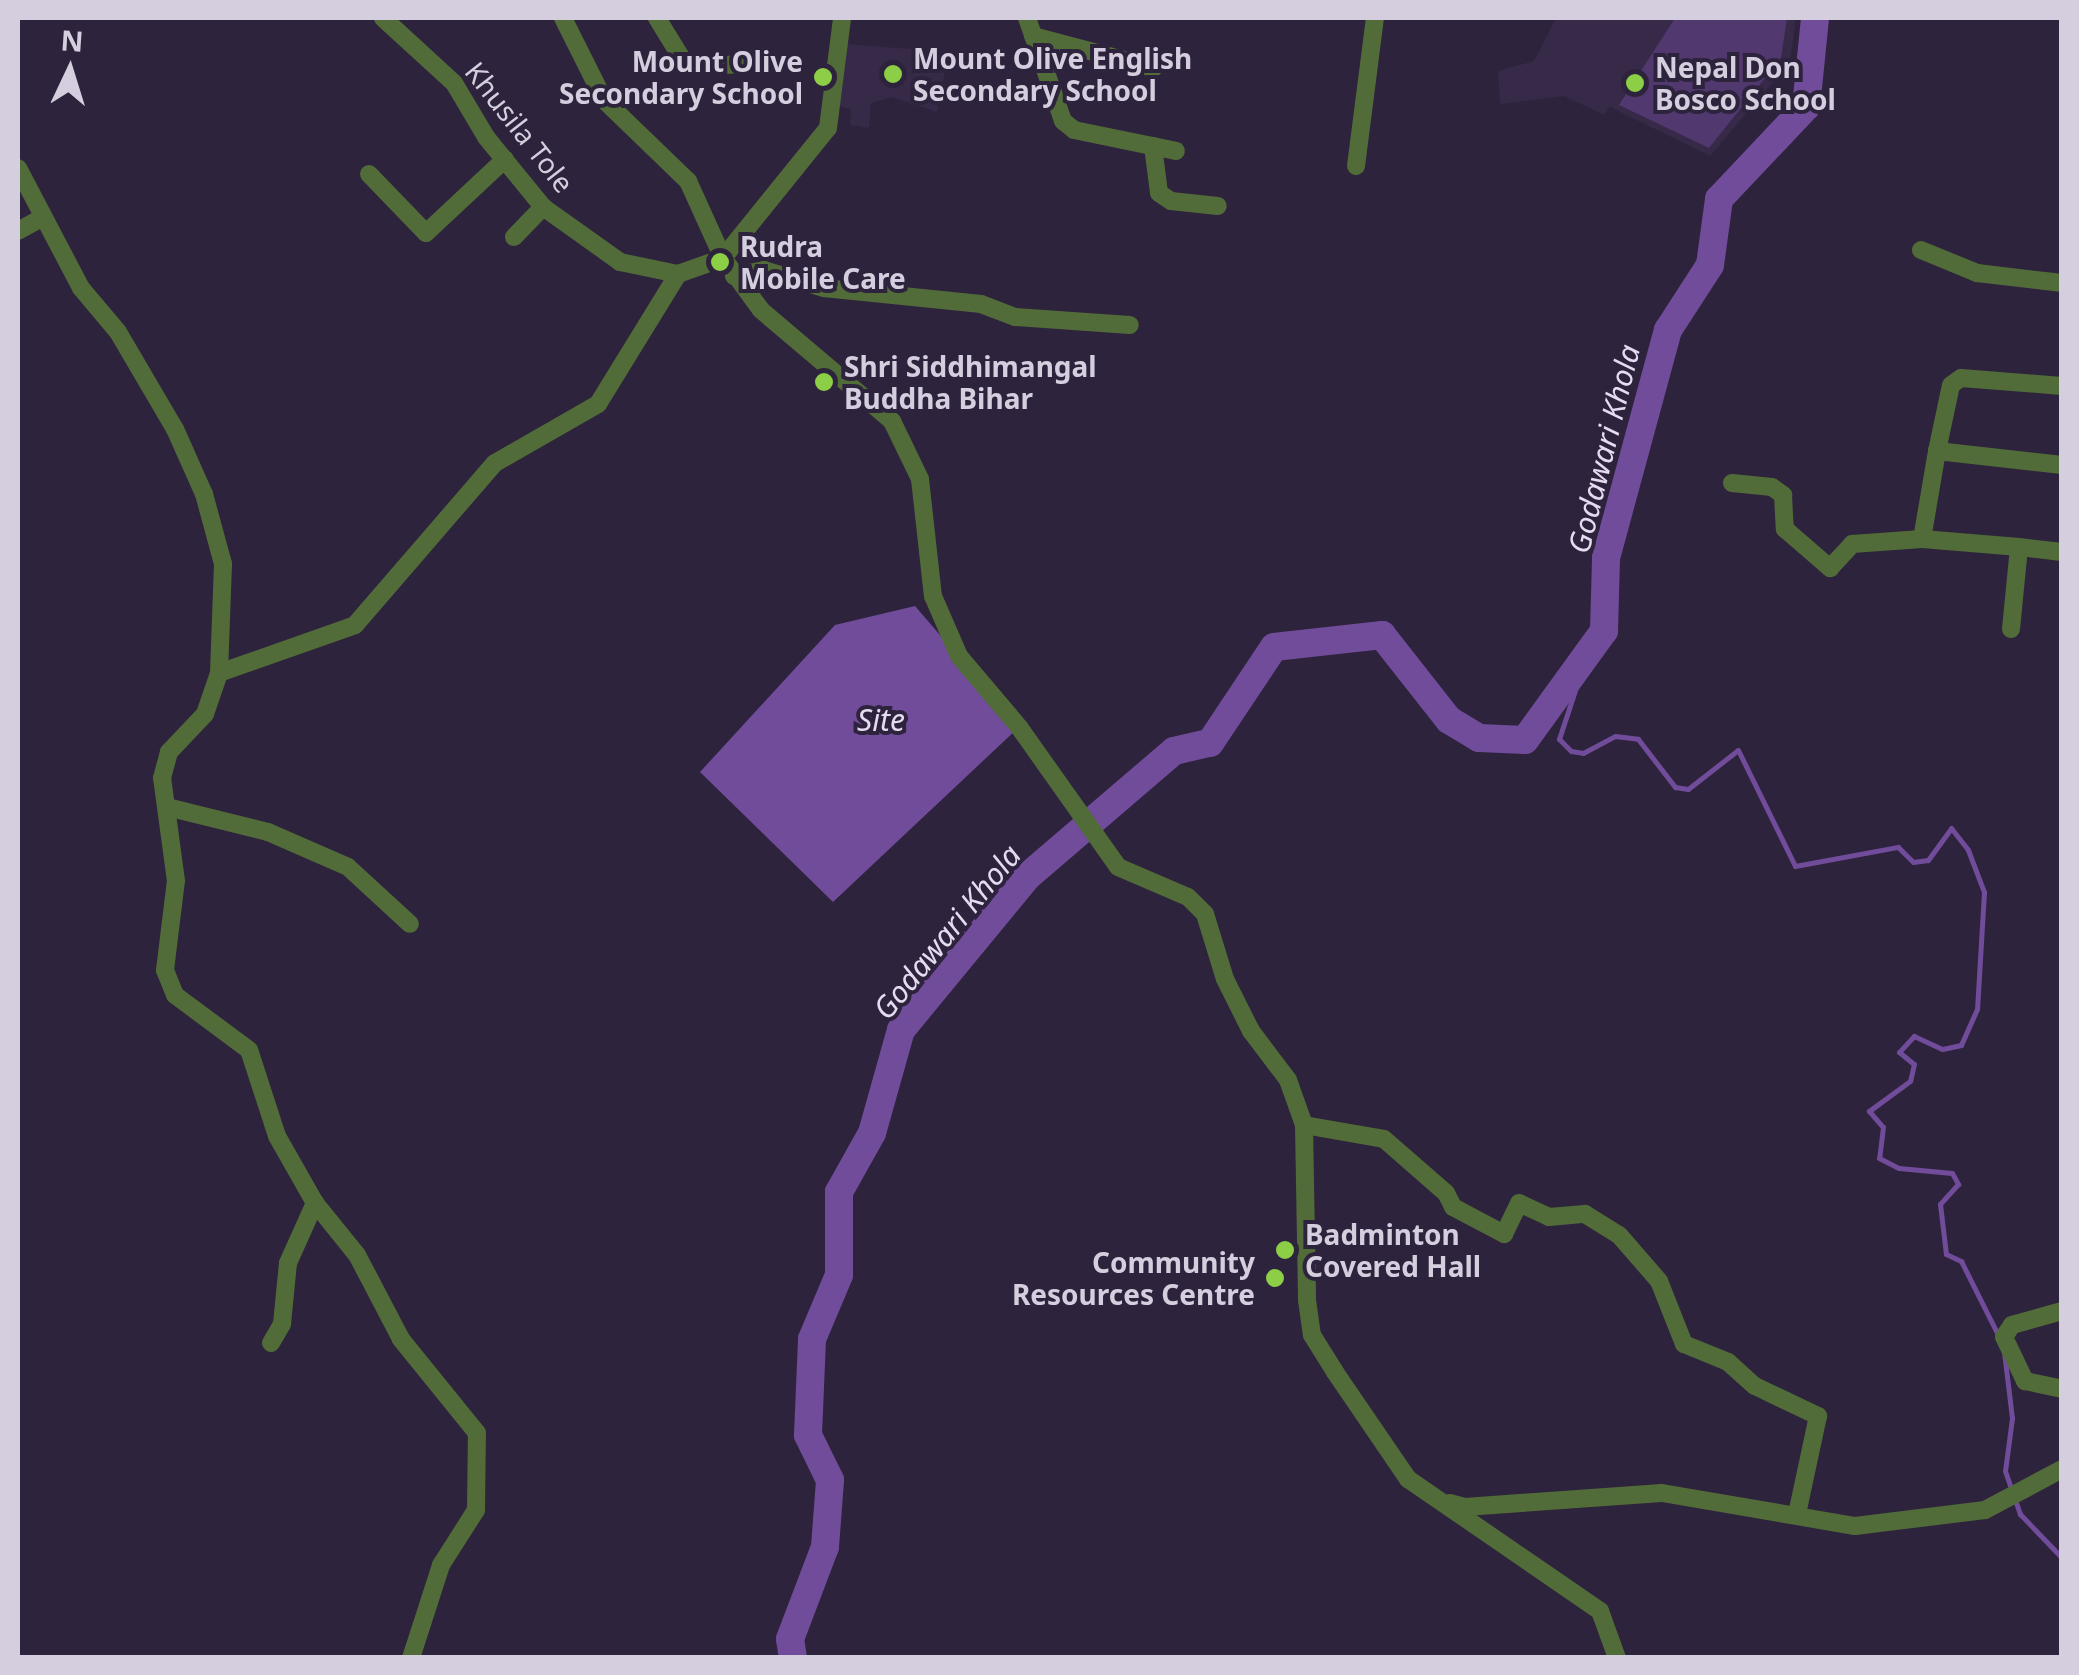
<!DOCTYPE html>
<style>
body{margin:0}
#map{position:relative;width:2079px;height:1675px;overflow:hidden;background:#2e233c;font-family:"Noto Sans",sans-serif}
div>[style]{position:absolute}
.built>*{inset:0;background:#372948}
.green>*{inset:0;background:#51386f}
.water>*{inset:0;background:#714c9b}
.stream>*{height:5px;margin:-2.5px;padding:0 2.5px;transform-origin:2.5px;border-radius:2.5px;background:#714c9b}
.river>*{height:28px;margin:-14px;padding:0 14px;transform-origin:14px;border-radius:14px;background:#714c9b}
.minor>*{height:18px;margin:-9px;padding:0 9px;transform-origin:9px;border-radius:9px;background:#516c38}
.dots>*{width:28px;height:28px;translate:-50% -50%;box-sizing:border-box;border:5px solid #2e233c;border-radius:50%}
span{translate:-50% -50%;white-space:nowrap;text-align:center;line-height:1.15;-webkit-text-stroke:8px #2e233c;paint-order:stroke}
.poi-label{font-size:28px;color:#d4cede;font-weight:700}
.left{translate:0 -50%;text-align:left}
.right{translate:-100% -50%;text-align:right}
.street-label{font-size:28px;color:#d4cede}
.water-label{font-size:30px;color:#e5dcf2;font-style:italic}
.frame{position:absolute;inset:0;border:20px solid #d4cede;pointer-events:none}
.north{position:absolute;left:20px;top:20px;width:100px;height:100px;-webkit-text-stroke:8px #2e233c;paint-order:stroke;rotate:4deg;font-size:28px;font-weight:700;line-height:40px;text-align:center;color:#d4cede}
.north::after{content:'';display:block;margin:auto;width:35px;height:45px;background:#d4cede;clip-path:polygon(50% 0,100% 100%,50% 72%,0 100%)}
</style>
<div id="map">
<div class="built">
<i style="clip-path:polygon(1556px 18px,1796px 18px,1790px 62px,1710px 156px,1610px 107px,1604px 115px,1564px 96px,1500px 104px,1498px 71px,1534px 61px)"></i>
<i style="clip-path:polygon(846px 44px,949px 52px,937px 112px,892px 97px,871px 103px,869px 128px,850px 125px,851px 109px,838px 106px)"></i>
</div>
<div class="green">
<i style="clip-path:polygon(1675px 18px,1787px 18px,1781px 58px,1709px 148px,1619px 105px)"></i>
</div>
<div class="water">
<i style="clip-path:polygon(915px 606px,1019px 727px,833px 902px,700px 772px,835px 625px)"></i>
</div>
<div class="stream">
<i style="left:1583px;top:666px;width:77px;rotate:108.2deg"></i>
<i style="left:1559px;top:739px;width:17px;rotate:45deg"></i>
<i style="left:1571px;top:751px;width:12px;rotate:9deg"></i>
<i style="left:1583px;top:753px;width:36px;rotate:-28deg"></i>
<i style="left:1615px;top:736px;width:23px;rotate:7deg"></i>
<i style="left:1638px;top:739px;width:61px;rotate:52.4deg"></i>
<i style="left:1675px;top:787px;width:13px;rotate:9deg"></i>
<i style="left:1688px;top:789px;width:63px;rotate:-38deg"></i>
<i style="left:1738px;top:750px;width:129px;rotate:63.8deg"></i>
<i style="left:1795px;top:866px;width:105px;rotate:-10.5deg"></i>
<i style="left:1898px;top:847px;width:21px;rotate:45deg"></i>
<i style="left:1913px;top:862px;width:15px;rotate:-8deg"></i>
<i style="left:1928px;top:860px;width:39px;rotate:-54deg"></i>
<i style="left:1951px;top:828px;width:28px;rotate:52deg"></i>
<i style="left:1968px;top:850px;width:45px;rotate:69.1deg"></i>
<i style="left:1984px;top:892px;width:117px;rotate:93.4deg"></i>
<i style="left:1977px;top:1009px;width:39px;rotate:114deg"></i>
<i style="left:1961px;top:1045px;width:19px;rotate:168deg"></i>
<i style="left:1942px;top:1049px;width:31px;rotate:-155deg"></i>
<i style="left:1914px;top:1036px;width:22px;rotate:133deg"></i>
<i style="left:1899px;top:1052px;width:19px;rotate:39deg"></i>
<i style="left:1914px;top:1064px;width:17px;rotate:103deg"></i>
<i style="left:1910px;top:1081px;width:51px;rotate:143.8deg"></i>
<i style="left:1869px;top:1111px;width:21px;rotate:49deg"></i>
<i style="left:1883px;top:1127px;width:31px;rotate:97deg"></i>
<i style="left:1879px;top:1158px;width:22px;rotate:27deg"></i>
<i style="left:1899px;top:1168px;width:53px;rotate:5.4deg"></i>
<i style="left:1952px;top:1173px;width:13px;rotate:61deg"></i>
<i style="left:1958px;top:1184px;width:27px;rotate:132deg"></i>
<i style="left:1940px;top:1204px;width:50px;rotate:83.2deg"></i>
<i style="left:1946px;top:1254px;width:17px;rotate:25deg"></i>
<i style="left:1961px;top:1261px;width:85px;rotate:63.4deg"></i>
<i style="left:2004px;top:1352px;width:66px;rotate:83.1deg"></i>
<i style="left:2012px;top:1418px;width:53px;rotate:97.5deg"></i>
<i style="left:2005px;top:1471px;width:46px;rotate:70.8deg"></i>
<i style="left:2020px;top:1514px;width:61px;rotate:46.3deg"></i>
</div>
<div class="river">
<i style="left:793px;top:1658px;width:19px;rotate:-99deg"></i>
<i style="left:790px;top:1639px;width:98px;rotate:-69.2deg"></i>
<i style="left:825px;top:1547px;width:67px;rotate:-85.7deg"></i>
<i style="left:830px;top:1480px;width:50px;rotate:-116.1deg"></i>
<i style="left:808px;top:1435px;width:96px;rotate:-87.6deg"></i>
<i style="left:812px;top:1339px;width:69px;rotate:-67.1deg"></i>
<i style="left:839px;top:1275px;width:83px;rotate:-90deg"></i>
<i style="left:839px;top:1192px;width:68px;rotate:-60.8deg"></i>
<i style="left:872px;top:1133px;width:107px;rotate:-74.3deg"></i>
<i style="left:901px;top:1030px;width:200px;rotate:-50.5deg"></i>
<i style="left:1028px;top:876px;width:192px;rotate:-40.6deg"></i>
<i style="left:1174px;top:751px;width:37px;rotate:-13deg"></i>
<i style="left:1210px;top:743px;width:115px;rotate:-56.3deg"></i>
<i style="left:1274px;top:647px;width:109px;rotate:-6.3deg"></i>
<i style="left:1382px;top:635px;width:108px;rotate:51.8deg"></i>
<i style="left:1449px;top:720px;width:35px;rotate:31deg"></i>
<i style="left:1479px;top:738px;width:46px;rotate:2.5deg"></i>
<i style="left:1525px;top:740px;width:135px;rotate:-54.1deg"></i>
<i style="left:1604px;top:631px;width:73px;rotate:-88.4deg"></i>
<i style="left:1606px;top:558px;width:236px;rotate:-74.8deg"></i>
<i style="left:1668px;top:330px;width:77px;rotate:-57.1deg"></i>
<i style="left:1710px;top:265px;width:67px;rotate:-82.2deg"></i>
<i style="left:1719px;top:199px;width:127px;rotate:-46.6deg"></i>
<i style="left:1806px;top:107px;width:89px;rotate:-84.2deg"></i>
</div>
<div class="minor">
<i style="left:383px;top:18px;width:96px;rotate:42.5deg"></i>
<i style="left:454px;top:83px;width:63px;rotate:59.3deg"></i>
<i style="left:486px;top:137px;width:90px;rotate:50.8deg"></i>
<i style="left:543px;top:207px;width:95px;rotate:35.5deg"></i>
<i style="left:620px;top:262px;width:59px;rotate:11.7deg"></i>
<i style="left:563px;top:18px;width:92px;rotate:63.4deg"></i>
<i style="left:604px;top:100px;width:117px;rotate:44deg"></i>
<i style="left:688px;top:181px;width:85px;rotate:65.6deg"></i>
<i style="left:723px;top:258px;width:64px;rotate:53.8deg"></i>
<i style="left:761px;top:310px;width:172px;rotate:40.3deg"></i>
<i style="left:892px;top:421px;width:64px;rotate:64.2deg"></i>
<i style="left:920px;top:479px;width:118px;rotate:83.7deg"></i>
<i style="left:933px;top:596px;width:65px;rotate:66.6deg"></i>
<i style="left:959px;top:656px;width:93px;rotate:49.8deg"></i>
<i style="left:1019px;top:727px;width:171px;rotate:54.7deg"></i>
<i style="left:1118px;top:867px;width:76px;rotate:23.2deg"></i>
<i style="left:1188px;top:897px;width:24px;rotate:45deg"></i>
<i style="left:1205px;top:914px;width:68px;rotate:72.9deg"></i>
<i style="left:1225px;top:979px;width:58px;rotate:63.4deg"></i>
<i style="left:1251px;top:1031px;width:61px;rotate:52.9deg"></i>
<i style="left:1288px;top:1080px;width:48px;rotate:70.4deg"></i>
<i style="left:1304px;top:1125px;width:175px;rotate:89deg"></i>
<i style="left:1307px;top:1300px;width:35px;rotate:82deg"></i>
<i style="left:1312px;top:1335px;width:44px;rotate:58.1deg"></i>
<i style="left:1335px;top:1372px;width:130px;rotate:55.7deg"></i>
<i style="left:1408px;top:1479px;width:233px;rotate:34.5deg"></i>
<i style="left:1600px;top:1611px;width:50px;rotate:70.1deg"></i>
<i style="left:657px;top:18px;width:57px;rotate:58.5deg"></i>
<i style="left:687px;top:67px;width:57px;rotate:-3deg"></i>
<i style="left:1027px;top:18px;width:109px;rotate:70.7deg"></i>
<i style="left:1063px;top:121px;width:14px;rotate:39deg"></i>
<i style="left:1074px;top:130px;width:104px;rotate:11.6deg"></i>
<i style="left:1033px;top:36px;width:125px;rotate:14.8deg"></i>
<i style="left:1153px;top:146px;width:47px;rotate:82.7deg"></i>
<i style="left:1159px;top:193px;width:14px;rotate:34deg"></i>
<i style="left:1171px;top:201px;width:47px;rotate:6.1deg"></i>
<i style="left:1356px;top:166px;width:149px;rotate:-82.7deg"></i>
<i style="left:18px;top:168px;width:136px;rotate:62.3deg"></i>
<i style="left:81px;top:288px;width:57px;rotate:49.9deg"></i>
<i style="left:118px;top:332px;width:113px;rotate:59.6deg"></i>
<i style="left:175px;top:429px;width:71px;rotate:66deg"></i>
<i style="left:204px;top:494px;width:73px;rotate:74.8deg"></i>
<i style="left:223px;top:564px;width:109px;rotate:92.1deg"></i>
<i style="left:369px;top:174px;width:82px;rotate:46deg"></i>
<i style="left:426px;top:233px;width:108px;rotate:-43.1deg"></i>
<i style="left:18px;top:231px;width:26px;rotate:-29deg"></i>
<i style="left:514px;top:237px;width:42px;rotate:-46deg"></i>
<i style="left:1921px;top:250px;width:61px;rotate:22.3deg"></i>
<i style="left:1977px;top:273px;width:86px;rotate:6.7deg"></i>
<i style="left:734px;top:276px;width:31px;rotate:-11deg"></i>
<i style="left:764px;top:270px;width:63px;rotate:16.7deg"></i>
<i style="left:824px;top:288px;width:158px;rotate:5.8deg"></i>
<i style="left:981px;top:304px;width:36px;rotate:21deg"></i>
<i style="left:1015px;top:317px;width:115px;rotate:4deg"></i>
<i style="left:1937px;top:451px;width:67px;rotate:-78deg"></i>
<i style="left:1951px;top:385px;width:12px;rotate:-35deg"></i>
<i style="left:1961px;top:378px;width:101px;rotate:4.5deg"></i>
<i style="left:1732px;top:483px;width:40px;rotate:5.7deg"></i>
<i style="left:1772px;top:487px;width:14px;rotate:36deg"></i>
<i style="left:1783px;top:495px;width:34px;rotate:87deg"></i>
<i style="left:1785px;top:529px;width:60px;rotate:40.9deg"></i>
<i style="left:1830px;top:568px;width:33px;rotate:-47deg"></i>
<i style="left:1852px;top:544px;width:70px;rotate:-4.1deg"></i>
<i style="left:2019px;top:547px;width:43px;rotate:6.6deg"></i>
<i style="left:2011px;top:629px;width:82px;rotate:-84.4deg"></i>
<i style="left:2019px;top:547px;width:97px;rotate:-175.3deg"></i>
<i style="left:1922px;top:539px;width:89px;rotate:-80.3deg"></i>
<i style="left:1937px;top:451px;width:126px;rotate:6.4deg"></i>
<i style="left:167px;top:807px;width:104px;rotate:13.9deg"></i>
<i style="left:268px;top:832px;width:87px;rotate:23.6deg"></i>
<i style="left:348px;top:867px;width:84px;rotate:42.6deg"></i>
<i style="left:1304px;top:1125px;width:81px;rotate:9.9deg"></i>
<i style="left:1384px;top:1139px;width:82px;rotate:41.1deg"></i>
<i style="left:1446px;top:1193px;width:16px;rotate:63deg"></i>
<i style="left:1453px;top:1207px;width:58px;rotate:27.9deg"></i>
<i style="left:1504px;top:1234px;width:34px;rotate:-64deg"></i>
<i style="left:1519px;top:1203px;width:33px;rotate:25deg"></i>
<i style="left:1549px;top:1217px;width:36px;rotate:-5deg"></i>
<i style="left:1585px;top:1214px;width:40px;rotate:32deg"></i>
<i style="left:1619px;top:1235px;width:61px;rotate:49deg"></i>
<i style="left:1659px;top:1281px;width:68px;rotate:68.4deg"></i>
<i style="left:1684px;top:1344px;width:48px;rotate:22.2deg"></i>
<i style="left:1728px;top:1362px;width:36px;rotate:42deg"></i>
<i style="left:1755px;top:1386px;width:70px;rotate:25.5deg"></i>
<i style="left:1818px;top:1416px;width:100px;rotate:102.1deg"></i>
<i style="left:2062px;top:1311px;width:52px;rotate:164.4deg"></i>
<i style="left:2012px;top:1325px;width:14px;rotate:124deg"></i>
<i style="left:2004px;top:1337px;width:49px;rotate:64.5deg"></i>
<i style="left:2025px;top:1381px;width:38px;rotate:12deg"></i>
<i style="left:271px;top:1343px;width:22px;rotate:-60deg"></i>
<i style="left:282px;top:1324px;width:61px;rotate:-84.4deg"></i>
<i style="left:288px;top:1263px;width:66px;rotate:-65.8deg"></i>
<i style="left:1450px;top:1503px;width:16px;rotate:15deg"></i>
<i style="left:1465px;top:1507px;width:197px;rotate:-4.1deg"></i>
<i style="left:1662px;top:1493px;width:196px;rotate:9.7deg"></i>
<i style="left:1855px;top:1526px;width:131px;rotate:-7deg"></i>
<i style="left:1985px;top:1510px;width:87px;rotate:-28deg"></i>
<i style="left:411px;top:1658px;width:98px;rotate:-72.1deg"></i>
<i style="left:441px;top:1565px;width:65px;rotate:-57.5deg"></i>
<i style="left:476px;top:1510px;width:77px;rotate:-89.3deg"></i>
<i style="left:477px;top:1433px;width:121px;rotate:-129deg"></i>
<i style="left:401px;top:1339px;width:95px;rotate:-117.6deg"></i>
<i style="left:357px;top:1255px;width:67px;rotate:-128.9deg"></i>
<i style="left:315px;top:1203px;width:77px;rotate:-119.6deg"></i>
<i style="left:277px;top:1136px;width:90px;rotate:-108deg"></i>
<i style="left:249px;top:1050px;width:92px;rotate:-143.4deg"></i>
<i style="left:175px;top:995px;width:27px;rotate:-112deg"></i>
<i style="left:165px;top:970px;width:90px;rotate:-83deg"></i>
<i style="left:176px;top:881px;width:104px;rotate:-97.7deg"></i>
<i style="left:162px;top:778px;width:27px;rotate:-75deg"></i>
<i style="left:169px;top:752px;width:52px;rotate:-46.5deg"></i>
<i style="left:205px;top:714px;width:43px;rotate:-71.1deg"></i>
<i style="left:219px;top:673px;width:144px;rotate:-19.4deg"></i>
<i style="left:355px;top:625px;width:214px;rotate:-49.2deg"></i>
<i style="left:495px;top:463px;width:119px;rotate:-29.8deg"></i>
<i style="left:598px;top:404px;width:153px;rotate:-58.4deg"></i>
<i style="left:678px;top:274px;width:48px;rotate:-19.6deg"></i>
<i style="left:723px;top:258px;width:167px;rotate:-51.1deg"></i>
<i style="left:828px;top:128px;width:111px;rotate:-82.7deg"></i>
</div>
<div class="dots">
<i style="left:893px;top:74px;background:#8cce45"></i>
<i style="left:823px;top:77px;background:#8cce45"></i>
<i style="left:1635px;top:83px;background:#8cce45"></i>
<i style="left:720px;top:262px;background:#8cce45"></i>
<i style="left:824px;top:382px;background:#8cce45"></i>
<i style="left:1285px;top:1250px;background:#8cce45"></i>
<i style="left:1275px;top:1278px;background:#8cce45"></i>
</div>
<div class="poi-label">
<span class="left" style="left:913px;top:74px">Mount Olive English<br>Secondary School</span>
<span class="right" style="left:803px;top:77px">Mount Olive<br>Secondary School</span>
<span class="left" style="left:1655px;top:83px">Nepal Don<br>Bosco School</span>
<span class="left" style="left:740px;top:262px">Rudra<br>Mobile Care</span>
<span class="left" style="left:844px;top:382px">Shri Siddhimangal<br>Buddha Bihar</span>
<span class="left" style="left:1305px;top:1250px">Badminton<br>Covered Hall</span>
<span class="right" style="left:1255px;top:1278px">Community<br>Resources Centre</span>
</div>
<div class="street-label">
<span style="left:520px;top:127px;rotate:52deg">Khusila Tole</span>
</div>
<div class="water-label">
<span style="left:1604px;top:449px;rotate:-76deg">Godawari Khola</span>
<span style="left:881px;top:720px">Site</span>
<span style="left:947px;top:932px;rotate:-51deg">Godawari Khola</span>
</div>
<div class="frame"></div>
<div class="north">N</div>
</div>
